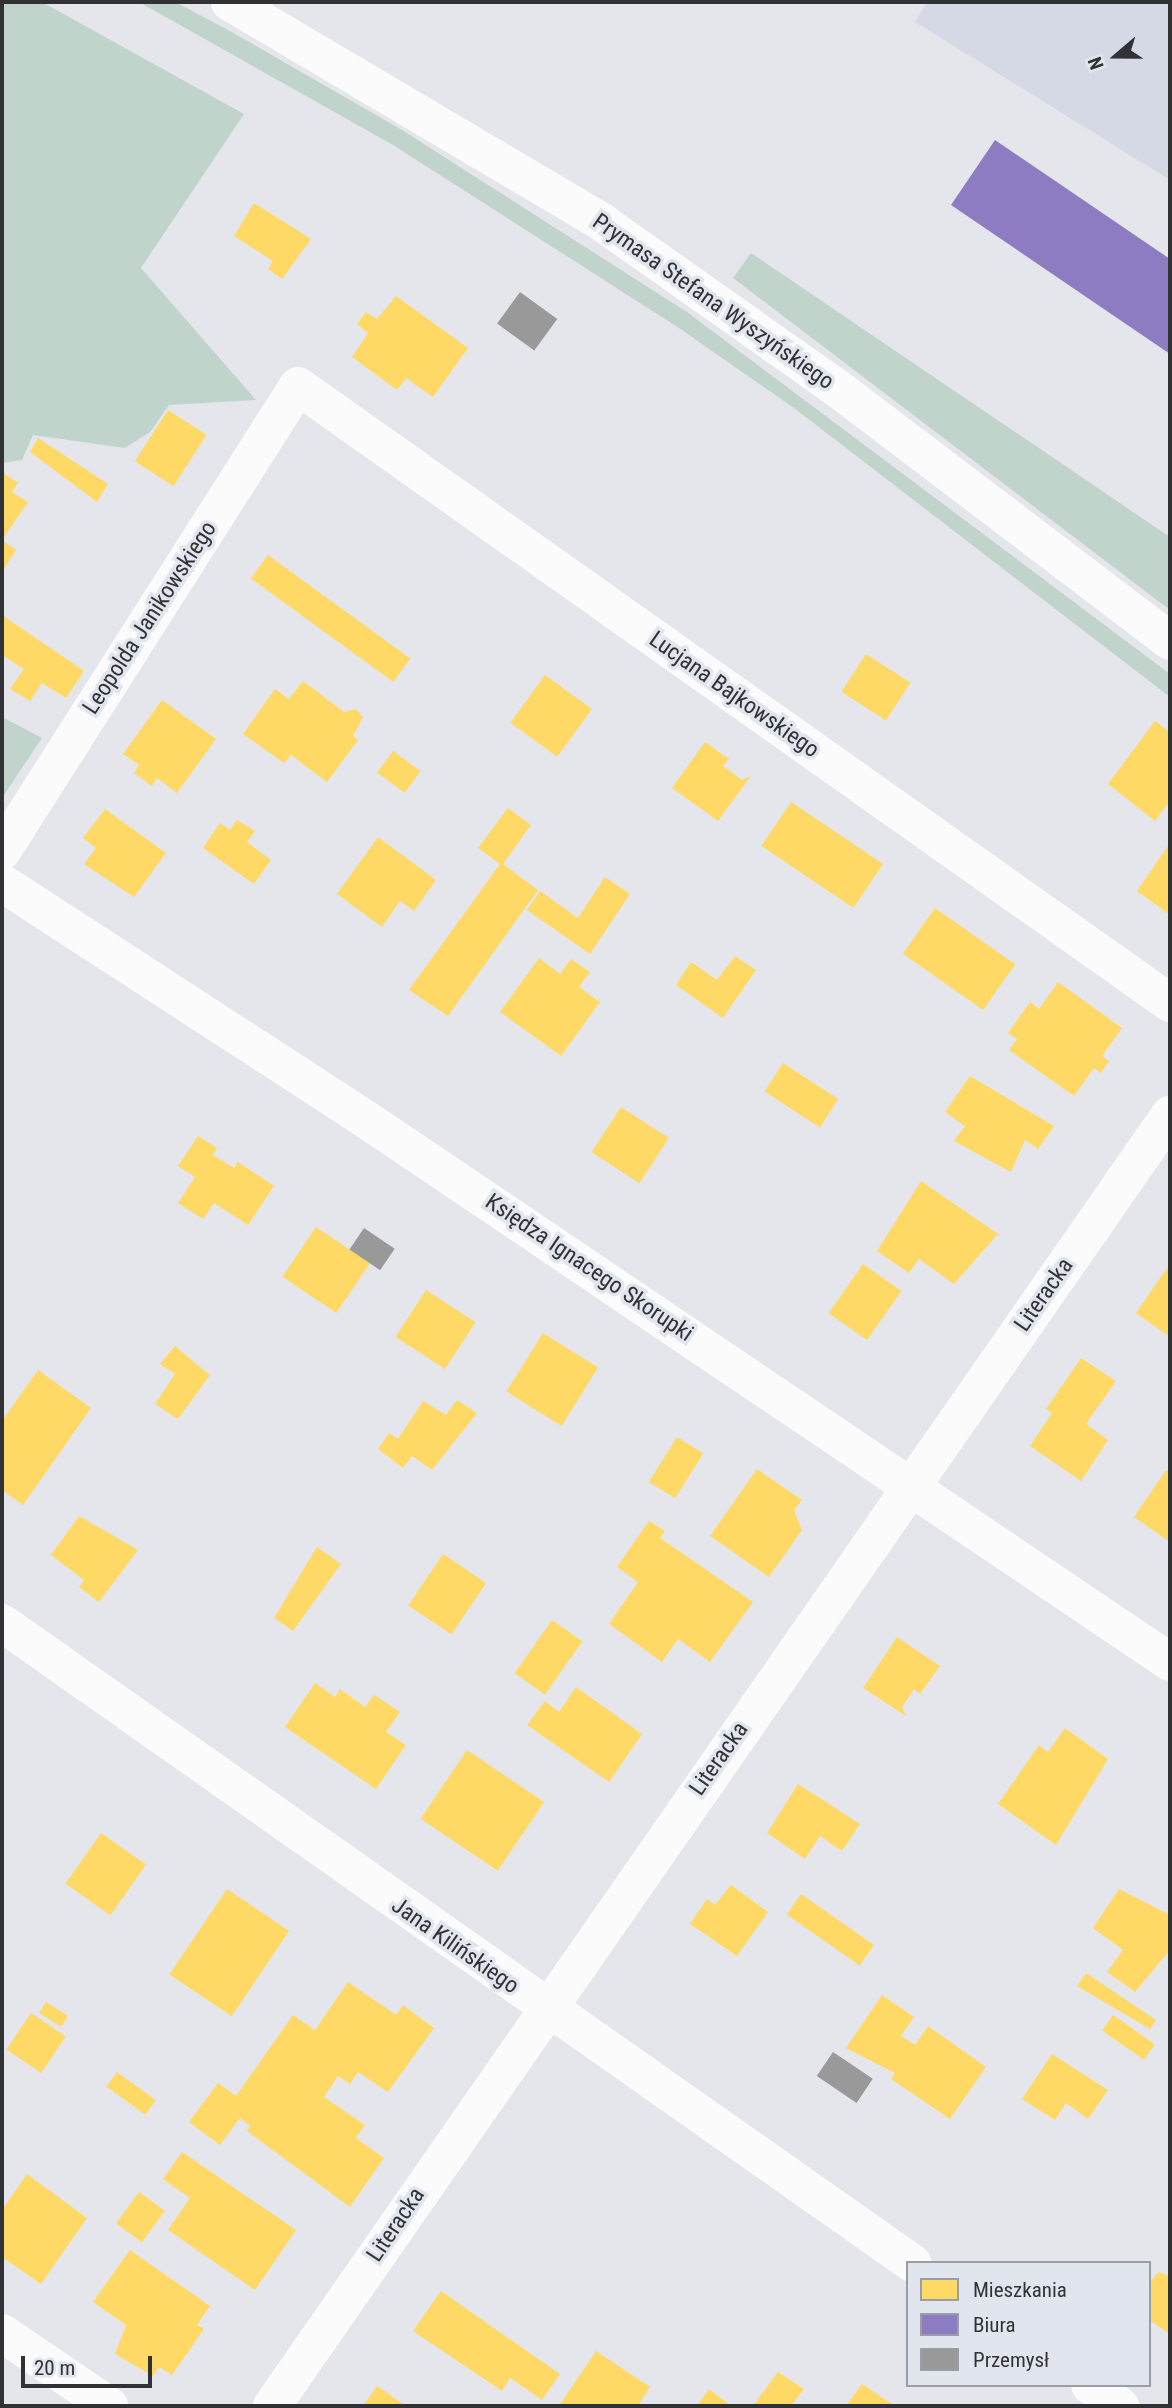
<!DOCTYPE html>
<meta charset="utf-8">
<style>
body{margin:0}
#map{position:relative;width:1172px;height:2408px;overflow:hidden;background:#e4e6eb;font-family:"Roboto Condensed",sans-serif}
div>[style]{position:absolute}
.built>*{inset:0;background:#d5d9e5}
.green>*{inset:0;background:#c1d4cb}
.homes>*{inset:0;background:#ffd966;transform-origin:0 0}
.offices>*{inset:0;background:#8e7cc3}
.industry>*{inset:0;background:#999;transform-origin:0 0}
.minor>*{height:38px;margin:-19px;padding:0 19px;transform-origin:19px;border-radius:19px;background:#fbfbfc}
.major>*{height:38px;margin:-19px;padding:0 19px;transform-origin:19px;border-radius:19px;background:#fbfbfc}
span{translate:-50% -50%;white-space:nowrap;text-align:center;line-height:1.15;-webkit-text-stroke:7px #e1e5ee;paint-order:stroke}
.street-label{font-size:23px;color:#303235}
.frame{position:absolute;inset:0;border:4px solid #303235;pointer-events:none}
.legend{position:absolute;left:906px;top:2261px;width:245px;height:126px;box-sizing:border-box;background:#e1e5ee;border:2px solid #9a9da4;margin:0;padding:9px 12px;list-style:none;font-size:21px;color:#303235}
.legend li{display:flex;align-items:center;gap:14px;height:35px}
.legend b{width:35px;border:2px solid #9a9da4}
.north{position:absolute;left:1081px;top:21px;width:70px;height:70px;-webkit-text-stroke:5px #e1e5ee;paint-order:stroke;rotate:250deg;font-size:19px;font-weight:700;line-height:28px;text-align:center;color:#303235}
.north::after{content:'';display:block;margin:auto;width:24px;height:32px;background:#303235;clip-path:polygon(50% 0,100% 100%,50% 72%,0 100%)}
.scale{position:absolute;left:21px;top:2356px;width:131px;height:32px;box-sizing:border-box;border:4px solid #303235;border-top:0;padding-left:9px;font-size:21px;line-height:24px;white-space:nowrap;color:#303235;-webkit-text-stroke:5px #e1e5ee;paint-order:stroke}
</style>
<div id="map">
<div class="built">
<i style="clip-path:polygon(927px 2px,1170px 2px,1170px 180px,915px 22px)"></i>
</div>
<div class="green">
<i style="clip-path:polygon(2px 2px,42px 2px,244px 114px,141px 268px,256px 400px,169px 405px,150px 432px,125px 448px,33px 435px,22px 460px,2px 463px)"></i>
<i style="clip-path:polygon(139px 2px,175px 2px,230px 31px,402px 130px,687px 312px,1170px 674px,1170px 697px,794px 408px,679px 328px,393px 145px)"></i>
<i style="clip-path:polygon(751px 253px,1170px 537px,1170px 610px,733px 278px)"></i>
<i style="clip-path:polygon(2px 717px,42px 738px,2px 798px)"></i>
</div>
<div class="homes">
<i style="clip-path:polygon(254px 203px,311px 239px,282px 279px,268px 269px,273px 261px,234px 236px)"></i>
<i style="clip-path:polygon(396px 296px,468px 348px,433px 397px,406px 378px,397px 390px,352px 357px,368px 333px,357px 324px,366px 312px,377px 319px)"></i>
<i style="left:168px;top:410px;width:46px;height:61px;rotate:33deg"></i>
<i style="clip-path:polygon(38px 438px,108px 484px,97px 502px,30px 452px)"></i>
<i style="clip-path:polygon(2px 472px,18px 483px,12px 492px,28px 502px,2px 540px,16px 550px,2px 572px)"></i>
<i style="left:268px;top:555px;width:176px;height:29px;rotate:36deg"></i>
<i style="clip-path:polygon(2px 615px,84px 671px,66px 698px,42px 683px,30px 701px,10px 689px,24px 669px,2px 655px)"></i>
<i style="left:866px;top:654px;width:53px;height:45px;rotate:33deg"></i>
<i style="left:545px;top:675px;width:58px;height:59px;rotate:36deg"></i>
<i style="clip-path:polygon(303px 681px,344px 712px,356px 709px,363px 717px,353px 736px,358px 740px,327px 782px,291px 755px,284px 763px,243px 734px,275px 689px,289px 699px)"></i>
<i style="clip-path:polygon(162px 700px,216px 739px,177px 793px,157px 778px,152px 786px,134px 773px,139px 765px,123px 754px)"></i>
<i style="clip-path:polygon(1155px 721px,1170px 732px,1170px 801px,1155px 821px,1108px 784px)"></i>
<i style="clip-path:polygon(705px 742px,729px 759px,723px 766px,742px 780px,751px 776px,718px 821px,672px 788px)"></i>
<i style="left:393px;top:751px;width:34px;height:27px;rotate:36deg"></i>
<i style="left:791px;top:802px;width:111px;height:53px;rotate:34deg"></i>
<i style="clip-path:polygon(508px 808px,531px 825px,503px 864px,538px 890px,448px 1016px,409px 990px,500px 864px,478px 848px)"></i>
<i style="clip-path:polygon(105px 809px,166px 853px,134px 897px,84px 864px,96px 848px,83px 838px)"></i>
<i style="clip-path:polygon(237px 820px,255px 831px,247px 842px,271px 860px,254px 884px,203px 848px,220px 823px,230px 830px)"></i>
<i style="clip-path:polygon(378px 837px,436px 880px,414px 911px,400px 901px,382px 927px,337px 894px)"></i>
<i style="clip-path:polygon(1170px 843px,1170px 915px,1137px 891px)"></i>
<i style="clip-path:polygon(605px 877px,630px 894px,590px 954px,527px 910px,540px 891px,578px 918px)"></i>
<i style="left:935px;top:908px;width:98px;height:56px;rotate:35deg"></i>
<i style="clip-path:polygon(735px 956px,756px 970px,723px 1018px,676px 985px,691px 962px,717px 980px)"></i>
<i style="clip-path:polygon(539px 958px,560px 974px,571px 959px,590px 972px,579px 987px,600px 1002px,561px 1056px,500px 1012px)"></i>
<i style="clip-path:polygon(1058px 982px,1122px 1028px,1102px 1056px,1109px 1061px,1101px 1073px,1094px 1068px,1074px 1096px,1009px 1050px,1017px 1039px,1008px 1033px,1030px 1002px,1039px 1009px)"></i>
<i style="left:783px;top:1063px;width:66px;height:34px;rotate:33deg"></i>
<i style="clip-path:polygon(970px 1076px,1054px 1126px,1038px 1149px,1025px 1140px,1011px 1172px,954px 1141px,965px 1126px,945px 1112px)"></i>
<i style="left:621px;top:1107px;width:57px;height:54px;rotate:33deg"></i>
<i style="clip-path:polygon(198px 1136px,217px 1148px,213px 1155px,234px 1168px,238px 1162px,274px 1186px,248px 1225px,214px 1203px,203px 1219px,178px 1203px,195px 1177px,178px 1166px)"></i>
<i style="clip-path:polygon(921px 1181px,998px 1234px,954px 1284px,919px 1259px,909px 1273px,877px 1251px)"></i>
<i style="left:316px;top:1227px;width:65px;height:60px;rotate:34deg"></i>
<i style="left:863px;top:1264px;width:47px;height:60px;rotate:35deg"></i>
<i style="clip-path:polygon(1167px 1268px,1170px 1270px,1170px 1337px,1136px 1313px)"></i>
<i style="left:426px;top:1290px;width:59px;height:56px;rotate:33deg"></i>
<i style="left:543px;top:1333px;width:65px;height:69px;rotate:32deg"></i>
<i style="clip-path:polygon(175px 1346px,210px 1375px,178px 1419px,155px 1404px,175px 1374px,160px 1364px)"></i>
<i style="clip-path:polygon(1081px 1358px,1116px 1381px,1086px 1424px,1108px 1440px,1081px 1481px,1030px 1446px,1052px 1413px,1046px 1409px)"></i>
<i style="clip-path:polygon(38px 1370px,91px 1408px,23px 1505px,2px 1490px,2px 1421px)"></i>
<i style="clip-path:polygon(457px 1400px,477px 1413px,432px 1470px,412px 1456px,403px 1468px,378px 1449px,389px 1433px,398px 1439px,423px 1401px,446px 1415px)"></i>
<i style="left:677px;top:1437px;width:31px;height:53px;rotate:32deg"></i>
<i style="clip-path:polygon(757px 1469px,802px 1500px,794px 1510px,802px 1530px,769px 1577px,710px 1536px)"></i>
<i style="clip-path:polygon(1166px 1470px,1170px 1472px,1170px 1542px,1134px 1517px)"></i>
<i style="clip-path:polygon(79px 1516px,138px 1550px,99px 1602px,79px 1587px,84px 1580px,51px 1555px)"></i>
<i style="clip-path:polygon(649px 1521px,665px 1531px,660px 1538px,753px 1602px,710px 1662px,678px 1639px,662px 1662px,609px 1624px,638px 1582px,617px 1567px)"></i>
<i style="clip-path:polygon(317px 1547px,341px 1564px,293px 1631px,274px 1618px)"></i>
<i style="left:443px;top:1554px;width:52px;height:62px;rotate:34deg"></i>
<i style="left:552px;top:1620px;width:37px;height:65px;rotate:35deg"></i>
<i style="clip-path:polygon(897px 1637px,940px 1666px,920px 1694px,914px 1689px,902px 1707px,906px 1716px,863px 1688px)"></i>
<i style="clip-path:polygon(315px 1683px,335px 1697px,340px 1689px,365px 1707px,374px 1695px,400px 1712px,386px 1732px,406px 1745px,376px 1789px,285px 1727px)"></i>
<i style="clip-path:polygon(576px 1687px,642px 1734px,609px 1782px,527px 1725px,545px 1701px,559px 1712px)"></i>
<i style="clip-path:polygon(1065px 1728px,1108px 1759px,1056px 1845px,998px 1804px,1039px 1745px,1048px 1752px)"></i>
<i style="left:467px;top:1750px;width:93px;height:83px;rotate:34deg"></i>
<i style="clip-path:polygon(798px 1784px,860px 1824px,842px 1851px,820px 1836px,805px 1859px,767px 1833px)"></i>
<i style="left:101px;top:1833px;width:55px;height:62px;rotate:35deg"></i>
<i style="clip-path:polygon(731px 1885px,768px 1912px,737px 1956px,690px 1924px,707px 1899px,715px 1905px)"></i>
<i style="left:227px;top:1889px;width:75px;height:103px;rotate:34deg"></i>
<i style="clip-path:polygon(1119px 1889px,1170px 1915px,1170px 1950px,1135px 1992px,1107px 1972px,1123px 1950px,1093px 1928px)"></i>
<i style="left:801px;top:1894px;width:89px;height:25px;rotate:35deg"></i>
<i style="clip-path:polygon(1086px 1973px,1156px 2020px,1150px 2029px,1077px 1986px)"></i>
<i style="clip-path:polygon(348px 1982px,396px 2015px,403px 2005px,434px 2028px,388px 2092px,358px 2072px,350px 2084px,338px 2076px,324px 2097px,365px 2125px,356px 2138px,384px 2158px,350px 2207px,247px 2131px,250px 2126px,240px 2118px,220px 2145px,189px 2122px,218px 2083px,236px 2096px,293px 2015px,315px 2030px)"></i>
<i style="clip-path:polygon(882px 1995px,914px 2017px,901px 2036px,915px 2045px,928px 2026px,986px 2067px,950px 2119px,891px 2079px,895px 2073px,846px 2048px)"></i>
<i style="left:46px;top:2002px;width:26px;height:13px;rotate:32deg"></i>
<i style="left:31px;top:2013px;width:42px;height:44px;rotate:34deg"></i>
<i style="left:1113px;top:2015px;width:51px;height:19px;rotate:35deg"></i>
<i style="clip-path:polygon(1052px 2054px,1108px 2090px,1088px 2119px,1066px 2103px,1055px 2120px,1022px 2099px)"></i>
<i style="left:117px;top:2072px;width:48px;height:18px;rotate:36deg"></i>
<i style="clip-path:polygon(182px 2152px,296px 2230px,255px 2290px,168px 2230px,190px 2198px,163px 2179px)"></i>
<i style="clip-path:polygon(27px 2174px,87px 2218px,41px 2284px,2px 2257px,2px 2210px)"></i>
<i style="left:139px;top:2192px;width:32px;height:39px;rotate:36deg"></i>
<i style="clip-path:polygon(130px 2250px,210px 2306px,197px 2325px,204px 2329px,172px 2375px,159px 2367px,153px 2376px,115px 2354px,126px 2325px,93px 2302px)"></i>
<i style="clip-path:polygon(1158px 2272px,1170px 2276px,1170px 2334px,1149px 2320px,1149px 2284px)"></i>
<i style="clip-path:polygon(441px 2291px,560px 2374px,542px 2400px,510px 2378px,502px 2391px,413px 2331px)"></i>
<i style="clip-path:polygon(596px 2351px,650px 2387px,638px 2406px,559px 2406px)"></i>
<i style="clip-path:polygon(778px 2372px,804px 2389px,791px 2406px,753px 2406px)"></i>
<i style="clip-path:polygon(862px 2384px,895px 2406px,846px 2406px)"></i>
<i style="clip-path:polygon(377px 2386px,406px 2406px,363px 2406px)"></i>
<i style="clip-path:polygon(709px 2389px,731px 2406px,697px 2406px)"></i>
</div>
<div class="offices">
<i style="clip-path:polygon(995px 140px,1170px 259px,1170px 354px,951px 205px)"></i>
</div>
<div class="industry">
<i style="left:520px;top:292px;width:46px;height:39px;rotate:36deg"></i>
<i style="left:364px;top:1228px;width:37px;height:26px;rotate:34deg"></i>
<i style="left:833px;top:2052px;width:48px;height:29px;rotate:34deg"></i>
</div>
<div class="minor">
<i style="left:2px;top:851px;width:551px;rotate:-57.52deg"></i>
<i style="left:298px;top:386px;width:1068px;rotate:35.28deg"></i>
<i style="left:2px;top:883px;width:435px;rotate:33deg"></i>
<i style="left:367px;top:1120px;width:969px;rotate:34.02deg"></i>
<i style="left:2px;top:1623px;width:1113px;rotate:35.12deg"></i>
<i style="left:2px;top:2333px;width:130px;rotate:34.3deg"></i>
<i style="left:1090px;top:2385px;width:37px;rotate:35deg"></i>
<i style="left:272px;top:2406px;width:1573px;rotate:-55.18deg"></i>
</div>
<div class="major">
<i style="left:230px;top:2px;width:434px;rotate:30.6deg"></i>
<i style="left:603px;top:223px;width:281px;rotate:35.2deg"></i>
<i style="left:833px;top:385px;width:423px;rotate:37.2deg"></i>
</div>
<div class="street-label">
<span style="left:713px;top:302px;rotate:35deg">Prymasa Stefana Wyszyńskiego</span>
<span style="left:150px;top:618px;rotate:-57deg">Leopolda Janikowskiego</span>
<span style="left:734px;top:695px;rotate:35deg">Lucjana Bajkowskiego</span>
<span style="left:589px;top:1268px;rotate:34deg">Księdza Ignacego Skorupki</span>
<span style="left:1044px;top:1295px;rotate:-55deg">Literacka</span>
<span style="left:719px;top:1759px;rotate:-55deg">Literacka</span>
<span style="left:455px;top:1946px;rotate:35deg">Jana Kilińskiego</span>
<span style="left:396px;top:2225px;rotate:-56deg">Literacka</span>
</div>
<div class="frame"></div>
<ul class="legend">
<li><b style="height:19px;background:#ffd966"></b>Mieszkania</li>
<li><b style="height:19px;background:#8e7cc3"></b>Biura</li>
<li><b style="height:19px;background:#999"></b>Przemysł</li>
</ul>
<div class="north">N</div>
<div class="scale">20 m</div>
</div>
